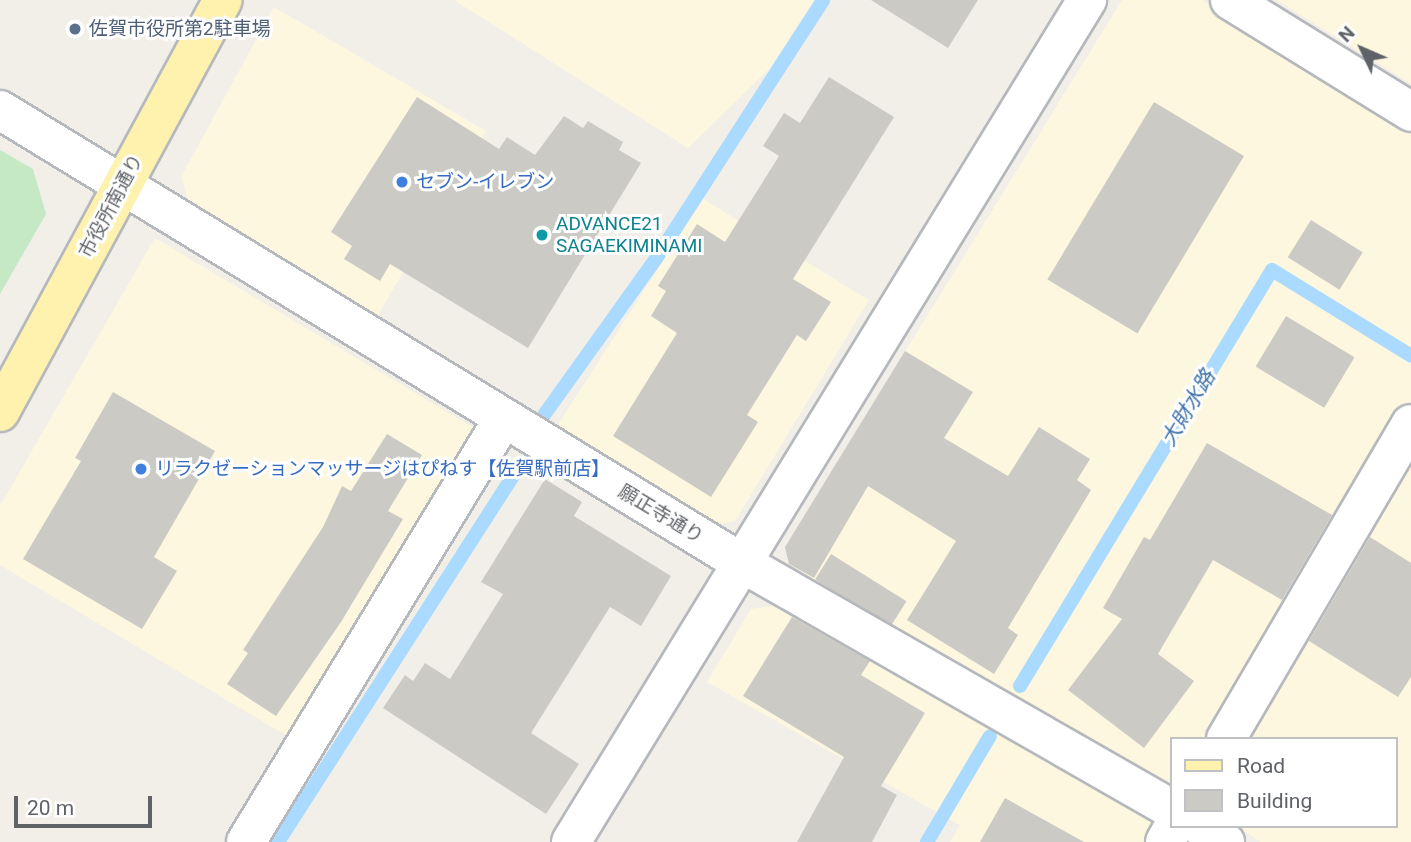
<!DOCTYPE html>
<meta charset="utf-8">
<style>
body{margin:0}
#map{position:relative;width:1411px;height:842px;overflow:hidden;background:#f1efe8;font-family:Roboto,"Noto Sans JP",sans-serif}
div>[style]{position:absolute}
.commercial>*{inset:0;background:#fef7e0}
.green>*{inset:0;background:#c5e8c5}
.stream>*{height:14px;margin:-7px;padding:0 7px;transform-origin:7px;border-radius:7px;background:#aadaff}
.building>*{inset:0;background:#cccac5;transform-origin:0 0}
.roads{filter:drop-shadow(2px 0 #b5b8bc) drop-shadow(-2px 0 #b5b8bc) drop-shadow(0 2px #b5b8bc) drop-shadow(0 -2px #b5b8bc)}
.minor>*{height:38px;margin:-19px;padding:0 19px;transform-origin:19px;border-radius:19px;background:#fff}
.major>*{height:38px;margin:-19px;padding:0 19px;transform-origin:19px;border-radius:19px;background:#fff2af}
.dots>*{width:19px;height:19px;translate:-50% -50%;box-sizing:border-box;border:4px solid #fff;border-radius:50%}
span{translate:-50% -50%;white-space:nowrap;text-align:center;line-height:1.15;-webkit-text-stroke:6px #fff;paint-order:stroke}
.service-label{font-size:19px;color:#4e5e75}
.left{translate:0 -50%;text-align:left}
.shop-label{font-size:19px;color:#366cbe}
.street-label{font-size:19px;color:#5f6368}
.culture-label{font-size:19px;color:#0d838f}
.water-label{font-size:21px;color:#4174aa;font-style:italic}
.legend{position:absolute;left:1170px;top:737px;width:228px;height:91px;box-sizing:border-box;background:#fff;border:2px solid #bfc1c3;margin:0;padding:9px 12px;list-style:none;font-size:21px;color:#5f6368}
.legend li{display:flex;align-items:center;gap:14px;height:35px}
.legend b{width:35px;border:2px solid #bfc1c3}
.north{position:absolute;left:1327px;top:14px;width:70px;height:70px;-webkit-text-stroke:5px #fff;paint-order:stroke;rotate:314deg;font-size:19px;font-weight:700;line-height:28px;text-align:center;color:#5f6368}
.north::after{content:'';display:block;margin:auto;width:24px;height:32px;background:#5f6368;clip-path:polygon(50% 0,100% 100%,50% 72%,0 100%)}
.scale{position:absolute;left:14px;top:796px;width:138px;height:32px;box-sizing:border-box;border:4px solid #5f6368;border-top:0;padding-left:9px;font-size:21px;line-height:24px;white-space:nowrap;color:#5f6368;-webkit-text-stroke:5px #fff;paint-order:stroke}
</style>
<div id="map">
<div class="commercial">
<i style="clip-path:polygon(454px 0,814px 0,770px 68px,688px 148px)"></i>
<i style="clip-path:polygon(1122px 0,1202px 0,1411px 131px,1411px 842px,1261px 842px,1236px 826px,1395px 826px,1395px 739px,1171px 739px,1171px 786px,797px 571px,786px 545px)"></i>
<i style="clip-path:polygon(1277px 0,1411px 0,1411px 84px,1362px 53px)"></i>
<i style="clip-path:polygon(274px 7px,486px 131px,378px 315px,188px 200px,181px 177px)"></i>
<i style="clip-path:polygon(703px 199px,869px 300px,735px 521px,719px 524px,557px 426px)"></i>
<i style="clip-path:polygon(155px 238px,479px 431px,292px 739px,0 565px,0 506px)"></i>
<i style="clip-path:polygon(779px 605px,1155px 822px,1143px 842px,950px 842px,960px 825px,707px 682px,751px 609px)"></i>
</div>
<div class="green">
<i style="clip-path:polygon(0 150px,33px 169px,46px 214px,0 294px)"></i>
</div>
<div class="stream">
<i style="left:544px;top:415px;width:194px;rotate:-54.4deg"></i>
<i style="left:657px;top:257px;width:306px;rotate:-57.1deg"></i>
<i style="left:1020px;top:686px;width:486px;rotate:-58.8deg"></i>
<i style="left:1272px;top:270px;width:163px;rotate:31.7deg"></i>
<i style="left:278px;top:842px;width:450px;rotate:-57.3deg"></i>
<i style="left:927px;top:842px;width:123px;rotate:-59.3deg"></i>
</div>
<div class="building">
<i style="clip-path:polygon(871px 0,978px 0,948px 48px)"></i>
<i style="clip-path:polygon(829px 77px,894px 117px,793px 279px,831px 302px,806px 341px,797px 335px,747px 415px,758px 422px,711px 497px,613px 436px,677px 333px,651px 316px,666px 291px,658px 286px,697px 224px,725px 242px,779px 156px,763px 146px,784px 113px,800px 123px)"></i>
<i style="clip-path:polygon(417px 97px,499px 149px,507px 137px,535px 155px,564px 116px,583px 128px,588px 121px,623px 142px,619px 150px,641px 163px,528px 348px,390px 264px,380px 281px,344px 259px,352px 246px,331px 232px)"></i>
<i style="left:1154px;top:102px;width:105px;height:207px;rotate:31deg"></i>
<i style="left:1311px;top:220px;width:61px;height:44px;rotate:32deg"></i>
<i style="left:1286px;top:316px;width:80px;height:59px;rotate:31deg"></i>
<i style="clip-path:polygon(905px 351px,973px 392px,944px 438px,1008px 476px,1039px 427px,1090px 459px,1077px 480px,1091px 490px,1008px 628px,1018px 635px,994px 674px,907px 620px,956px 541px,868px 486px,814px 578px,789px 564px,785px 547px)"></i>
<i style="clip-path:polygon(113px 392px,215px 451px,154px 557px,177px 571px,142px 629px,23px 559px,81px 461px,75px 458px)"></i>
<i style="clip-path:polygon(387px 434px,422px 455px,388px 511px,403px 519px,341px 622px,276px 716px,227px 684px,248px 653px,243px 650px,323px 527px,342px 486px,351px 491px)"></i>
<i style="clip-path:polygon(1207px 443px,1332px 515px,1282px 600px,1213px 560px,1158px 654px,1194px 681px,1144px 748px,1068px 690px,1122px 619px,1103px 608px,1144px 537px,1150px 540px)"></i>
<i style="clip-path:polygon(545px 479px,582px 502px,574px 516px,671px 576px,641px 626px,610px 607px,531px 733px,579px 764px,546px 814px,383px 708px,405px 675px,413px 681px,425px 663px,450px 679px,503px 594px,481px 582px)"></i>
<i style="clip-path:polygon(1370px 537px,1411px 563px,1411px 677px,1398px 697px,1309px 641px)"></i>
<i style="left:831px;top:554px;width:89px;height:30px;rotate:32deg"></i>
<i style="clip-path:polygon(792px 617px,870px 661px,861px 675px,925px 713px,881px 786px,897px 795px,872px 842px,797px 842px,844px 757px,743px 696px)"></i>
<i style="clip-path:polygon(1005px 798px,1084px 842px,980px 842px)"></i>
</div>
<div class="roads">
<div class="minor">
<i style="left:1230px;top:0;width:213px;rotate:31.7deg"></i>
<i style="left:0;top:110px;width:869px;rotate:31.4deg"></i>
<i style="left:742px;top:563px;width:495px;rotate:29.8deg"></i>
<i style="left:1226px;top:739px;width:365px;rotate:-59.6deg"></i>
<i style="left:1200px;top:826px;width:30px;rotate:33deg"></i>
<i style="left:246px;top:842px;width:495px;rotate:-58.7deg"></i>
<i style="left:571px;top:842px;width:988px;rotate:-58.5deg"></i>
<i style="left:1165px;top:842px;width:18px;rotate:-61deg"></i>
</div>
<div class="major">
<i style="left:0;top:412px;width:468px;rotate:-61.6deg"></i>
</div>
</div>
<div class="dots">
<i style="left:75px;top:29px;background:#5c6f8a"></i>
<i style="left:402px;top:182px;background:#3f7fe0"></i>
<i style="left:542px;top:235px;background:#0f9aa8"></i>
<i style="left:141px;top:469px;background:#3f7fe0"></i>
</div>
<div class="service-label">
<span class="left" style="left:89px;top:29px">佐賀市役所第2駐車場</span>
</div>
<div class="shop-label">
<span class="left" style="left:416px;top:182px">セブン-イレブン</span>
<span class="left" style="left:155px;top:469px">リラクゼーションマッサージはぴねす【佐賀駅前店】</span>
</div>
<div class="street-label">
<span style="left:111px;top:206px;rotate:-62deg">市役所南通り</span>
<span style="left:661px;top:514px;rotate:31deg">願正寺通り</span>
</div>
<div class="culture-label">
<span class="left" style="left:556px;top:235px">ADVANCE21<br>SAGAEKIMINAMI</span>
</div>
<div class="water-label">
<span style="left:1188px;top:408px;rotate:-59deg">大財水路</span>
</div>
<ul class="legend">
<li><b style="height:9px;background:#fff2af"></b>Road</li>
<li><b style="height:19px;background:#cccac5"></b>Building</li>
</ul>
<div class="north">N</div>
<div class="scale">20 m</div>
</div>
